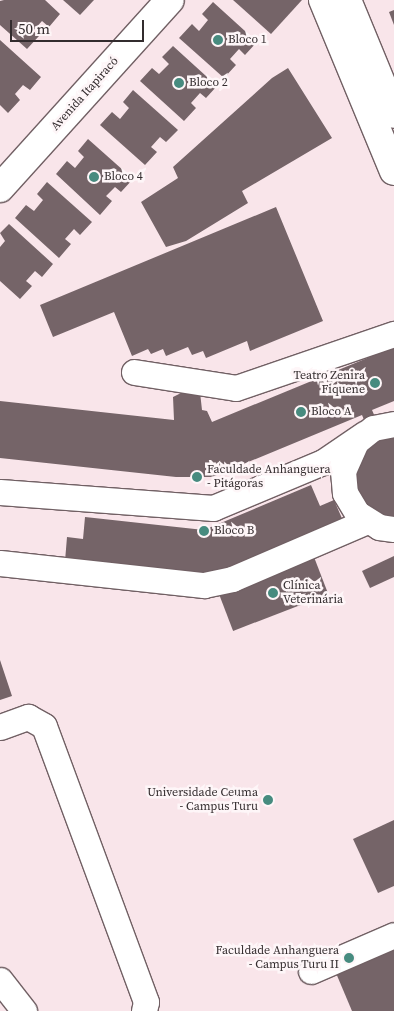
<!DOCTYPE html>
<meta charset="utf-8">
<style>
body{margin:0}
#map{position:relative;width:394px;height:1011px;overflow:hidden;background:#f9e5ea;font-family:"Source Serif 4",serif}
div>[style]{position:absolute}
.building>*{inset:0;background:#756468;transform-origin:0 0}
.roads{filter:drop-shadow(1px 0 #716064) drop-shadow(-1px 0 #716064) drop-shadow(0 1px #716064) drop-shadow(0 -1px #716064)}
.minor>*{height:25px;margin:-12.5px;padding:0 12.5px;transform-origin:12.5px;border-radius:12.5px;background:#fff}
.major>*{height:28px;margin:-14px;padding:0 14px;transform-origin:14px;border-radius:14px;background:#fff}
.dots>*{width:14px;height:14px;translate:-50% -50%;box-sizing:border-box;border:2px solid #fef6f8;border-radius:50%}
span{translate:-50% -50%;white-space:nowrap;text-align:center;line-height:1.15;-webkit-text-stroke:5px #fef6f8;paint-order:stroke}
.poi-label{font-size:12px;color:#332c2e}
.left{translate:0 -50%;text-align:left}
.right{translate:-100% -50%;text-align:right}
.street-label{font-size:12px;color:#332c2e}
.scale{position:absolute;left:10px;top:20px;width:134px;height:22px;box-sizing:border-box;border:2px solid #332c2e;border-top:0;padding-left:6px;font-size:15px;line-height:18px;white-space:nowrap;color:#332c2e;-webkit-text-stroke:4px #fef6f8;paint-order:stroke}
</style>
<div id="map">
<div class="building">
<i style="clip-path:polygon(4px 0,45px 0,60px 14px,49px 27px,42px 21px,33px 31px,39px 36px,27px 49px,0 25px,0 1px)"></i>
<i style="clip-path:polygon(63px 0,94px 0,80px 15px)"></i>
<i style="clip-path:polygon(233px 0,302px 0,271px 34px)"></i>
<i style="clip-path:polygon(213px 2px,257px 42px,245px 55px,239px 49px,230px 59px,236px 65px,224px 78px,179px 38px,192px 24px,199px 31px,208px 20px,202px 14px)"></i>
<i style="clip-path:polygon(394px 10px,394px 25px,389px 12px)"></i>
<i style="clip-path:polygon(0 40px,41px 77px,30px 90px,23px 85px,15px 94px,20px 100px,8px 113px,0 105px)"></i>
<i style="clip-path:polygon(173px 46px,217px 86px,206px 98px,200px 93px,191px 103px,196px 108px,184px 121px,140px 81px,152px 68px,159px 74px,169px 64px,162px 57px)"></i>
<i style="clip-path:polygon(288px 68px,332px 138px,242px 191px,248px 203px,186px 241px,166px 247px,141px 202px,178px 178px,173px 167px,272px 78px)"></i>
<i style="clip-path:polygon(133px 90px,178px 130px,166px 142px,160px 137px,151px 147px,157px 152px,145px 165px,100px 125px,112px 112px,120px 119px,129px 108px,123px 102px)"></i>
<i style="clip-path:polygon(88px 139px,133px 179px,121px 192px,115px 187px,106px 196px,112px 201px,100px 215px,56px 174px,67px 161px,75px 168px,84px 157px,78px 151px)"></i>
<i style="clip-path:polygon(47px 182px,92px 222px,80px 235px,74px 229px,65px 239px,71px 244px,59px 258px,15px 218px,26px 205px,34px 211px,43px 200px,37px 194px)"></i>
<i style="clip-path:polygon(276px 207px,323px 321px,250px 351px,247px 341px,206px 358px,203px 351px,192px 355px,188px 347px,166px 356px,163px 349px,151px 354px,148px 349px,132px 356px,114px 312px,53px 337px,40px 305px)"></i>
<i style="clip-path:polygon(9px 224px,53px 264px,42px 277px,35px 271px,26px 281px,32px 286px,20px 299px,0 281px,0 247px,5px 241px,0 233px)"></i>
<i style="clip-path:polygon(394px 347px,394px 401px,372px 410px,385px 440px,394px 436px,394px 522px,366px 510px,354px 482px,363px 449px,374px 444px,362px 415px,212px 477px,176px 477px,0 458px,0 401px,174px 420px,173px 397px,185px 391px,200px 392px,202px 410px,207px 411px,212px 422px)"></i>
<i style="clip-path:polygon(311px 485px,320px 506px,334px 500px,344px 523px,229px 572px,198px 577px,65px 561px,67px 537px,83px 539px,85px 517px,204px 530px)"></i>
<i style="clip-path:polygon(394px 556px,394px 577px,370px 588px,362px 571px)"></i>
<i style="left:314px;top:557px;width:40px;height:102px;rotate:69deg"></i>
<i style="clip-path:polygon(0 660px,12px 696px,0 700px)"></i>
<i style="clip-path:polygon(394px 820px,394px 886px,378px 893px,353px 839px)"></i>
<i style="clip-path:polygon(394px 941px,394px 1011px,352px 1011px,333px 966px)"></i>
</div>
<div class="roads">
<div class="minor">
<i style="left:134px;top:372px;width:103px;rotate:8.9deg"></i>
<i style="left:236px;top:388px;width:167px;rotate:-18.9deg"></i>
<i style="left:394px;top:424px;width:21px;rotate:169deg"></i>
<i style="left:373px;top:428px;width:22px;rotate:141deg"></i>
<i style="left:356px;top:442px;width:32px;rotate:114deg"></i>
<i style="left:343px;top:471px;width:22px;rotate:85deg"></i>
<i style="left:345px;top:493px;width:23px;rotate:59deg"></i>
<i style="left:357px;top:513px;width:26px;rotate:32deg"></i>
<i style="left:379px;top:527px;width:15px;rotate:8deg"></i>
<i style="left:0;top:492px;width:214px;rotate:4.3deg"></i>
<i style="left:213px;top:508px;width:119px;rotate:-22.7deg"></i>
<i style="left:323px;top:462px;width:50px;rotate:-34.3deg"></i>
<i style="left:0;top:563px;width:205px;rotate:6.2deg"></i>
<i style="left:204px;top:585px;width:29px;rotate:-12deg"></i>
<i style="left:232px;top:579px;width:147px;rotate:-23.2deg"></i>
<i style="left:0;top:727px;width:30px;rotate:-20deg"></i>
<i style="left:28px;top:717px;width:18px;rotate:29deg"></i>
<i style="left:44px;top:726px;width:294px;rotate:69.7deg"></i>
<i style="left:146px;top:1002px;width:9px;rotate:103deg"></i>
<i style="left:311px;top:971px;width:90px;rotate:-23.4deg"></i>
<i style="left:0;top:980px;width:39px;rotate:52deg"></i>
</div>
<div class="major">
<i style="left:323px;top:0;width:185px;rotate:67.5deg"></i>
<i style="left:347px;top:0;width:123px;rotate:67.6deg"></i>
<i style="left:0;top:188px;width:253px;rotate:-47.9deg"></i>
</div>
</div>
<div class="dots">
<i style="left:218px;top:40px;background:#478b7f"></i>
<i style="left:179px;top:83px;background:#478b7f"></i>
<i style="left:94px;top:177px;background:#478b7f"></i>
<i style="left:375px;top:383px;background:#478b7f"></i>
<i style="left:301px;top:412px;background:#478b7f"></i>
<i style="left:197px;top:477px;background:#478b7f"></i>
<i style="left:204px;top:531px;background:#478b7f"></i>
<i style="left:273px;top:593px;background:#478b7f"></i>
<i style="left:268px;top:800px;background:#478b7f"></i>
<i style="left:349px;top:958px;background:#478b7f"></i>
</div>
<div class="poi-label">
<span class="left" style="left:228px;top:40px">Bloco 1</span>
<span class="left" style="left:189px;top:83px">Bloco 2</span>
<span class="left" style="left:104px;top:177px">Bloco 4</span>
<span class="right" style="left:365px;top:383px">Teatro Zenira<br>Fiquene</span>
<span class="left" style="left:311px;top:412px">Bloco A</span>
<span class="left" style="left:207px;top:477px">Faculdade Anhanguera<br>- Pitágoras</span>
<span class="left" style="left:214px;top:531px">Bloco B</span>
<span class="left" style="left:283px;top:593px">Clínica<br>Veterinária</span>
<span class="right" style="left:258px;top:800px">Universidade Ceuma<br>- Campus Turu</span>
<span class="right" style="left:339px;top:958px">Faculdade Anhanguera<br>- Campus Turu II</span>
</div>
<div class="street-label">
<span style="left:85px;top:94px;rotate:-48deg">Avenida Itapiracó</span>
</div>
<div class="scale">50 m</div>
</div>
